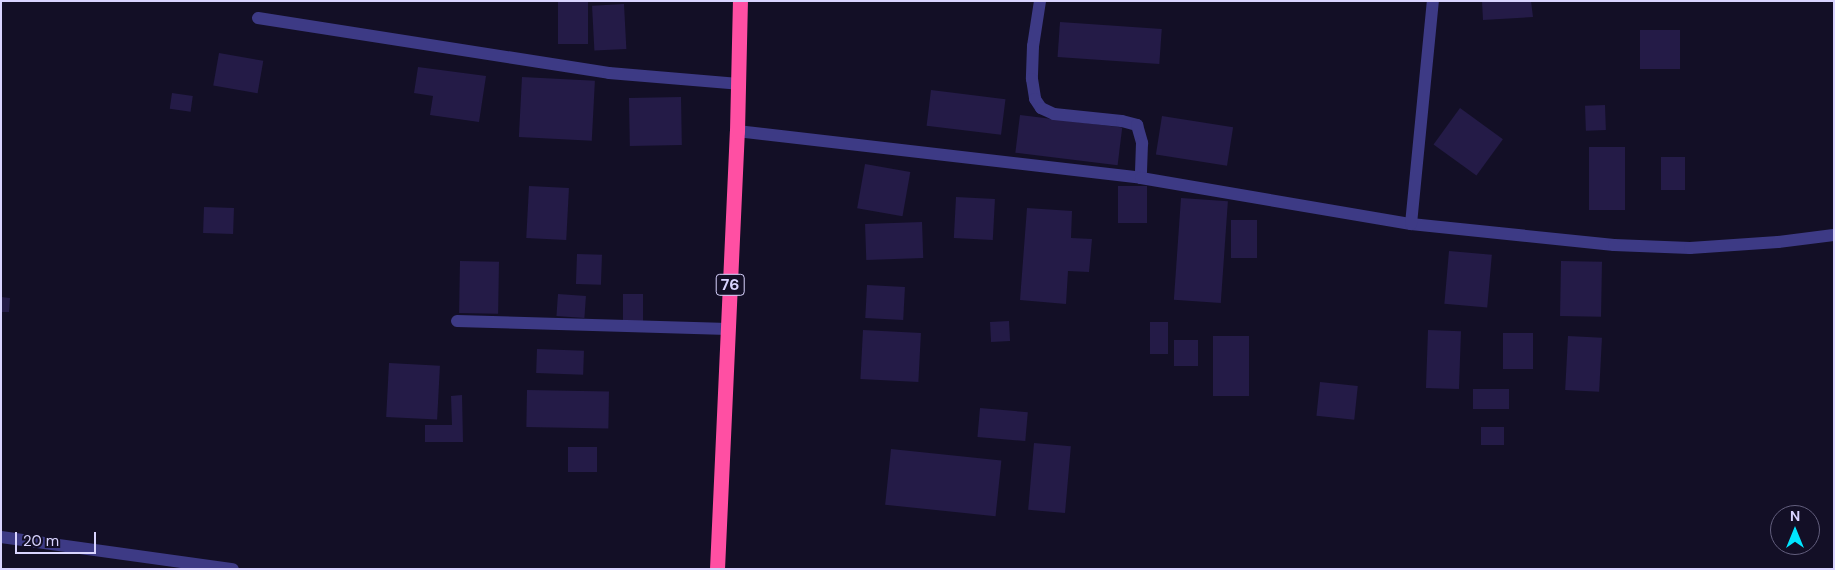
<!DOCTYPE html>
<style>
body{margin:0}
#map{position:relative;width:1835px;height:570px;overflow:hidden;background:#130f26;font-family:"DM Sans",sans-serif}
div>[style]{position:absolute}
.building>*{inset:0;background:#241b47;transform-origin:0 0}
.minor>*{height:12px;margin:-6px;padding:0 6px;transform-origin:6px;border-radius:6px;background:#3d3a85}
.highway>*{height:15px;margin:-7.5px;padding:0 7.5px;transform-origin:7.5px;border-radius:7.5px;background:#ff4fa3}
span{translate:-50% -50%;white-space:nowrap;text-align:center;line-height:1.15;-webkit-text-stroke:4px #130f26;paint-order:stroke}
.shield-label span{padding:1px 4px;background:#130f26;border:1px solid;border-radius:4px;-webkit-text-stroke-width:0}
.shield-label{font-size:16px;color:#d9d4ff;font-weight:700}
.frame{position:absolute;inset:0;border:2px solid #d9d4ff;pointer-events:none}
.north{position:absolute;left:1770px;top:505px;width:50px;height:50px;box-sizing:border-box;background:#130f26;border:1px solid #625e7d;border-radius:50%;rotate:0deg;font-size:14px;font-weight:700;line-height:20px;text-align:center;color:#d9d4ff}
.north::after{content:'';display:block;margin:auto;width:18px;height:22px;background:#00e5ff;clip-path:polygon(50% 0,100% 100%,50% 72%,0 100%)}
.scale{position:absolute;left:15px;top:532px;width:81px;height:22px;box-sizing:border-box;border:2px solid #d9d4ff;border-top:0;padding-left:6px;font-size:15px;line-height:18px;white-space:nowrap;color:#d9d4ff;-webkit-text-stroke:4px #130f26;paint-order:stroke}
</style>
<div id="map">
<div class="building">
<i style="left:558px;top:1px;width:30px;height:43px"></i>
<i style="clip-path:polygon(1482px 1px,1531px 1px,1533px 17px,1483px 20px)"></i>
<i style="left:624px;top:4px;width:45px;height:32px;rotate:87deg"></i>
<i style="left:1060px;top:22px;width:102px;height:35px;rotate:4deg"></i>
<i style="left:1640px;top:30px;width:40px;height:39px"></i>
<i style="left:219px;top:53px;width:45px;height:33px;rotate:10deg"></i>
<i style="clip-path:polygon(418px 67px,486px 76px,479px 122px,430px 115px,433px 96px,414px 93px)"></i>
<i style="left:522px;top:77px;width:73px;height:60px;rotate:3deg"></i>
<i style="left:931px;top:90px;width:75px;height:36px;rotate:7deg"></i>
<i style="left:172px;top:93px;width:21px;height:16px;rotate:8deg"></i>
<i style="left:681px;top:97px;width:48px;height:52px;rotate:89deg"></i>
<i style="left:1605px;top:105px;width:25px;height:20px;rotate:88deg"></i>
<i style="left:1460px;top:108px;width:53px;height:45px;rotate:36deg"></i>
<i style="left:1020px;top:115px;width:103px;height:38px;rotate:7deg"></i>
<i style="left:1162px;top:116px;width:72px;height:39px;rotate:9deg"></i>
<i style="left:1589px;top:147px;width:36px;height:63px"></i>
<i style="left:1661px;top:157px;width:24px;height:33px"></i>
<i style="left:865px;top:164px;width:46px;height:45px;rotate:10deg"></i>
<i style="left:529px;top:186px;width:40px;height:52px;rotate:3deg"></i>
<i style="left:1118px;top:186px;width:29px;height:37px"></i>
<i style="left:956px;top:197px;width:39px;height:41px;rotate:3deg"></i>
<i style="left:1181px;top:198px;width:47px;height:102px;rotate:4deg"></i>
<i style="left:204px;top:207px;width:30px;height:26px;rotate:2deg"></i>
<i style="clip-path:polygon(1027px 208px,1072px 211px,1071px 238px,1092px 239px,1089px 272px,1068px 271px,1066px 304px,1020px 300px)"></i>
<i style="left:1231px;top:220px;width:26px;height:38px"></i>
<i style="left:922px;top:222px;width:36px;height:57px;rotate:88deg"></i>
<i style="left:1449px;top:251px;width:43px;height:53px;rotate:5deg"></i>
<i style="left:577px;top:254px;width:25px;height:30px;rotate:2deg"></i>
<i style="left:460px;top:261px;width:39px;height:52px;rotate:1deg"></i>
<i style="left:1561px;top:261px;width:41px;height:55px;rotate:1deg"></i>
<i style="left:867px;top:285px;width:38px;height:33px;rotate:3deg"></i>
<i style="left:558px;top:294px;width:28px;height:22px;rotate:4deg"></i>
<i style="left:623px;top:294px;width:20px;height:28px"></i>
<i style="clip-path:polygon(1px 297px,10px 298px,9px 312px,1px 312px)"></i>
<i style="left:1009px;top:321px;width:20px;height:19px;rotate:87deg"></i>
<i style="left:1150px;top:322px;width:18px;height:32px"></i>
<i style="left:863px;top:330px;width:58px;height:49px;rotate:3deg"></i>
<i style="left:1428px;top:330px;width:33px;height:58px;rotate:2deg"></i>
<i style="left:1533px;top:333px;width:36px;height:30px;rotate:90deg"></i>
<i style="left:1213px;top:336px;width:36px;height:60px"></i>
<i style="left:1568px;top:336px;width:34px;height:54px;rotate:3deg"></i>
<i style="left:1174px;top:340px;width:24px;height:26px"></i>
<i style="left:537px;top:349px;width:47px;height:24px;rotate:2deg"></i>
<i style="left:389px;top:363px;width:51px;height:54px;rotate:3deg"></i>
<i style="left:1320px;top:382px;width:38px;height:34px;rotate:6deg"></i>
<i style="left:1473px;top:389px;width:36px;height:20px"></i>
<i style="left:527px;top:390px;width:82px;height:37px;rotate:1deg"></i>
<i style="clip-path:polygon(462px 395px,463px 442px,425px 442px,425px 425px,452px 425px,451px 396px)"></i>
<i style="left:980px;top:408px;width:48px;height:29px;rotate:5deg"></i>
<i style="left:1481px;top:427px;width:23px;height:18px"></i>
<i style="left:1034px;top:443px;width:37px;height:67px;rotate:5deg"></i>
<i style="left:568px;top:447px;width:29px;height:25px"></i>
<i style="left:891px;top:449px;width:111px;height:56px;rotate:6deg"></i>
</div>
<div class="minor">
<i style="left:1040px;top:1px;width:46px;rotate:98.8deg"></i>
<i style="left:1033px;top:46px;width:33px;rotate:92deg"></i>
<i style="left:1032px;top:79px;width:20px;rotate:81deg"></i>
<i style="left:1035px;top:99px;width:11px;rotate:56deg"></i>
<i style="left:1041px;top:108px;width:14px;rotate:25deg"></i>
<i style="left:1054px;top:114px;width:68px;rotate:5.9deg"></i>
<i style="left:1122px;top:121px;width:16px;rotate:15deg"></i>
<i style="left:1137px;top:125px;width:19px;rotate:74deg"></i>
<i style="left:1142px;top:143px;width:35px;rotate:92deg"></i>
<i style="left:258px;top:18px;width:355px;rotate:8.9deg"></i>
<i style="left:609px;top:73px;width:130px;rotate:4.8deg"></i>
<i style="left:737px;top:131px;width:407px;rotate:6.6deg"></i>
<i style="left:1141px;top:178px;width:274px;rotate:9.7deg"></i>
<i style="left:1411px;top:224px;width:204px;rotate:5.9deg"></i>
<i style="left:1614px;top:245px;width:76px;rotate:2.3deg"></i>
<i style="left:1690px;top:248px;width:88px;rotate:-3.9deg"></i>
<i style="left:1778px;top:242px;width:56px;rotate:-7.1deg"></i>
<i style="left:1411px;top:224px;width:224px;rotate:-84.4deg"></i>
<i style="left:457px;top:321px;width:271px;rotate:1.7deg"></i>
<i style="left:1px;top:537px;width:234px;rotate:7.9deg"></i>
</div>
<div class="highway">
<i style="left:717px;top:569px;width:438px;rotate:-87.4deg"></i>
<i style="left:737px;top:131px;width:130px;rotate:-88.7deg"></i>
</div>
<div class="shield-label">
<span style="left:730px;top:285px">76</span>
</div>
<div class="frame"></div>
<div class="north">N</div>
<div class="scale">20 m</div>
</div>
